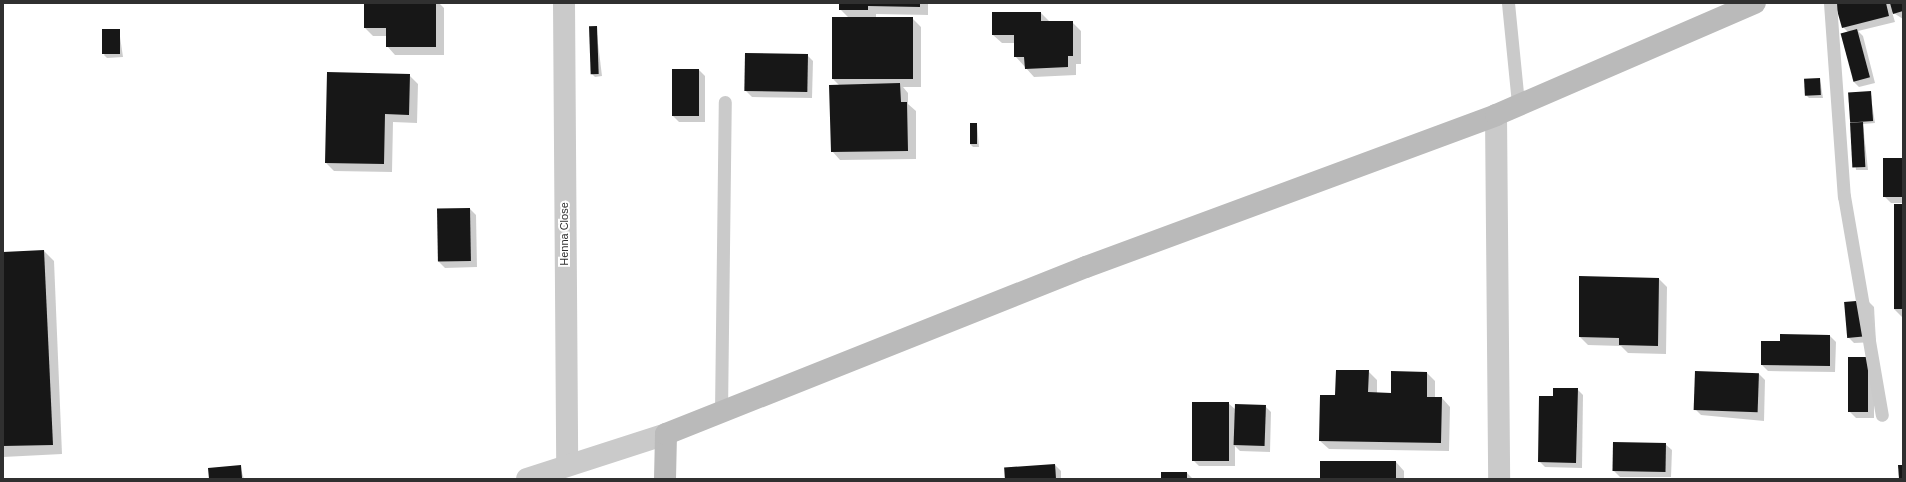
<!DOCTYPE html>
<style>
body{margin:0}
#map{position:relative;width:1906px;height:482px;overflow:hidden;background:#fff;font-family:Helvetica,sans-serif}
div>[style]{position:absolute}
.shadow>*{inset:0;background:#0003}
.building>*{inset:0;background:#171717;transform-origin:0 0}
.lane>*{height:13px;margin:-6.5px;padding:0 6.5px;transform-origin:6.5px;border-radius:6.5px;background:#cacaca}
.street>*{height:22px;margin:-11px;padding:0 11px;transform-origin:11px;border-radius:11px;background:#cacaca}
.secondary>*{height:22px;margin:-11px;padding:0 11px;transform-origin:11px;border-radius:11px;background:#bababa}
span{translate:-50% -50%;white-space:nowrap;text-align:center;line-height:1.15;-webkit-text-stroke:4px #fff;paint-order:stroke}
.street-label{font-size:11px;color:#303030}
.frame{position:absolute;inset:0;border:4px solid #303030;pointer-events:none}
</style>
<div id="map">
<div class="shadow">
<i style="clip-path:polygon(365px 3px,439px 3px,444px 8px,444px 55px,395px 55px,387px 46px,387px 36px,373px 36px,365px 28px)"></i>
<i style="clip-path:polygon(840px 3px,928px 3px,928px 15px,876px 14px,876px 18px,912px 18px,921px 27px,921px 87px,903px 87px,908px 93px,908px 104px,916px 111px,916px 159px,840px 160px,832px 151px,840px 86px,833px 79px,833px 18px,849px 18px,840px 9px)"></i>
<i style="clip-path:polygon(1836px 3px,1903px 3px,1903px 19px,1892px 12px,1895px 22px,1858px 31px,1863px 36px,1875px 83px,1859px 87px,1853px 81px,1848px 32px,1843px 27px)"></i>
<i style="clip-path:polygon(1041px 13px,1049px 21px,1072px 22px,1081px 31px,1081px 64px,1076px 64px,1076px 75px,1034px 77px,1015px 56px,1015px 43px,1002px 43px,993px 35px)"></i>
<i style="clip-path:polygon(596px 27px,602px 76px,595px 77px,592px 74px)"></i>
<i style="clip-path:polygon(119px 30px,123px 57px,107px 58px,104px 55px)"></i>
<i style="clip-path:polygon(807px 55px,813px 61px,812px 98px,752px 97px,746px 91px)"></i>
<i style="clip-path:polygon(699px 70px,705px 76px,705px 122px,679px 122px,673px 116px)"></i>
<i style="clip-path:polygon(409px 75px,418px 84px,417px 123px,393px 122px,392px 172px,334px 171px,326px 163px)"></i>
<i style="clip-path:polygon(1820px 79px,1823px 98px,1809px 98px,1806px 95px)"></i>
<i style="clip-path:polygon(1870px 92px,1875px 123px,1863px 124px,1868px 170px,1856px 170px,1851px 121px)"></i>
<i style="clip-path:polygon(977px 124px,979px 147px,973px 147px,970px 144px)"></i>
<i style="clip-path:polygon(1903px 159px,1903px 203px,1891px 203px,1885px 197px)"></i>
<i style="clip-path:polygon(1903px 205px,1903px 318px,1894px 309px)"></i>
<i style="clip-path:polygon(470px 209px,476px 215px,477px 267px,445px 268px,439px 262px)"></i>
<i style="clip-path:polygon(44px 251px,54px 261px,62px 454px,3px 457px,3px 253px)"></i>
<i style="clip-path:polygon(1659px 279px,1667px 287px,1666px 354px,1628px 353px,1621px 346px,1588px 345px,1580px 337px)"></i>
<i style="clip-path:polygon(1868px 301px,1874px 307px,1876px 342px,1854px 343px,1848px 337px)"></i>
<i style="clip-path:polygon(1830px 336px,1836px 342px,1835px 372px,1768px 371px,1762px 365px,1781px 342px)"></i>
<i style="clip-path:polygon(1849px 358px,1874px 364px,1874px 418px,1856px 418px,1850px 412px)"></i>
<i style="clip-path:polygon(1368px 371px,1377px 380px,1377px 394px,1392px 394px,1427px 373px,1435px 381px,1435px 398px,1442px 398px,1450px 407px,1449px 451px,1329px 449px,1320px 441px,1336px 396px)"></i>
<i style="clip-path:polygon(1759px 374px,1765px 380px,1764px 421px,1701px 415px,1695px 409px)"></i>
<i style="clip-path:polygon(1577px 389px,1583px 395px,1582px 468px,1545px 467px,1539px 461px,1554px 397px)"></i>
<i style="clip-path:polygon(1228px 403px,1235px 409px,1265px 406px,1271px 412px,1270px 452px,1240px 451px,1235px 446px,1235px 466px,1199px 466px,1193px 460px)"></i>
<i style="clip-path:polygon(1665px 444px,1672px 450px,1671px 477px,1620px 477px,1614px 471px)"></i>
<i style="clip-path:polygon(1396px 462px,1404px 471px,1404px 479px,1321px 479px)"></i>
<i style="clip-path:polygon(1055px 465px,1061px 471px,1061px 479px,1006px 479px)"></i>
<i style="clip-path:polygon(240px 466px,244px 479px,210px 479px,209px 469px)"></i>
<i style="clip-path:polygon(1187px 473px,1193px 479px,1162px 479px)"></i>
</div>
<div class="building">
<i style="clip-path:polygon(364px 3px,436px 3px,436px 47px,386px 47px,386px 28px,364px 28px)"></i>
<i style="clip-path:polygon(839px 3px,920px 3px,920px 7px,868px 6px,868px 10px,839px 10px)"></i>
<i style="clip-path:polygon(1835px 3px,1886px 3px,1889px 16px,1842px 28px)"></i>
<i style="clip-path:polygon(1890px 3px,1903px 3px,1903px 11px,1893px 14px)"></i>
<i style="clip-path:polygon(992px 12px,1041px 12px,1041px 21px,1073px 21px,1073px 56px,1068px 56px,1068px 67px,1025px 69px,1024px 57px,1014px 57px,1014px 35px,992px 35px)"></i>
<i style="left:832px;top:17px;width:81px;height:62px"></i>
<i style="left:597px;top:26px;width:48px;height:8px;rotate:88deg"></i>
<i style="left:120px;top:29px;width:25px;height:18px;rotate:90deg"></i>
<i style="left:1857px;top:29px;width:50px;height:17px;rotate:75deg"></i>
<i style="left:745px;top:53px;width:63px;height:38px;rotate:1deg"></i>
<i style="left:672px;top:69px;width:27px;height:47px"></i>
<i style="clip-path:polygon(327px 72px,410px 74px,409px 115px,385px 114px,384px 164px,325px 163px)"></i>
<i style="left:1820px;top:78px;width:17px;height:16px;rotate:87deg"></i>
<i style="clip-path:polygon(900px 83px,901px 102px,907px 102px,908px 151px,831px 152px,829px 85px)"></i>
<i style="left:1871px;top:91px;width:30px;height:23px;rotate:86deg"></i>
<i style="left:1863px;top:122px;width:45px;height:13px;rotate:87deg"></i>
<i style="left:970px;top:123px;width:7px;height:21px"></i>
<i style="left:1883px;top:158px;width:20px;height:39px"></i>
<i style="left:1894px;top:204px;width:9px;height:105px"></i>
<i style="left:470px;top:208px;width:53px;height:33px;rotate:89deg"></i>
<i style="clip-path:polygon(44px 250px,53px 445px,3px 446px,3px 252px)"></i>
<i style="clip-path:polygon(1579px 276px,1659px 278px,1658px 346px,1619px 345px,1619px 338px,1579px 337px)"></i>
<i style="left:1868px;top:300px;width:36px;height:24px;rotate:85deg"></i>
<i style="clip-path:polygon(1780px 334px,1830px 335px,1830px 366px,1761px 365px,1761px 341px,1780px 341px)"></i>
<i style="left:1848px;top:357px;width:20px;height:55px"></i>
<i style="clip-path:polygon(1336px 370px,1369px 370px,1368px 392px,1391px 393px,1391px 371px,1427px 372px,1427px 397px,1442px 397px,1441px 443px,1319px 441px,1320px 395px,1335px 395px)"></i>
<i style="left:1695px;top:371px;width:64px;height:39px;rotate:2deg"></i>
<i style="clip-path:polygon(1553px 388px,1578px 388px,1576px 463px,1538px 462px,1539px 396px,1553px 396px)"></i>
<i style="left:1192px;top:402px;width:37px;height:59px"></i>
<i style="left:1235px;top:404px;width:31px;height:41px;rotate:2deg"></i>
<i style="left:1613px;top:442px;width:53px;height:29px;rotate:1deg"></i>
<i style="left:1320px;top:461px;width:76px;height:18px"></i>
<i style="left:1055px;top:464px;width:15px;height:51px;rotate:86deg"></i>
<i style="clip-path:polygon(241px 465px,242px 478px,209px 479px,208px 468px)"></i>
<i style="clip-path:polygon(1898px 465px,1903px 465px,1903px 479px,1899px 479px)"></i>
<i style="left:1161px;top:472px;width:26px;height:7px"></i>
</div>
<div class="lane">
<i style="left:1508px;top:3px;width:101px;rotate:84.3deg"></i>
<i style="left:1830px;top:3px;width:194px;rotate:85.9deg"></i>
<i style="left:1844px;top:196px;width:222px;rotate:80.2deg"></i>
<i style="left:721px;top:412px;width:310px;rotate:-89.3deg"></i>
</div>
<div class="street">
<i style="left:564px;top:3px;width:461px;rotate:89.6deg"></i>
<i style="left:1496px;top:115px;width:364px;rotate:89.5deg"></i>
<i style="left:527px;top:479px;width:146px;rotate:-17.9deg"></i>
</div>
<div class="secondary">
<i style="left:665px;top:479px;width:45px;rotate:-88.7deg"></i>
<i style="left:666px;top:434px;width:452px;rotate:-21.7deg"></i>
<i style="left:1086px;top:267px;width:437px;rotate:-20.3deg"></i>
<i style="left:1496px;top:115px;width:282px;rotate:-23.4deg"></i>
</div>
<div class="street-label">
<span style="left:564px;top:234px;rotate:-90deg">Henna Close</span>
</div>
<div class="frame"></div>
</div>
